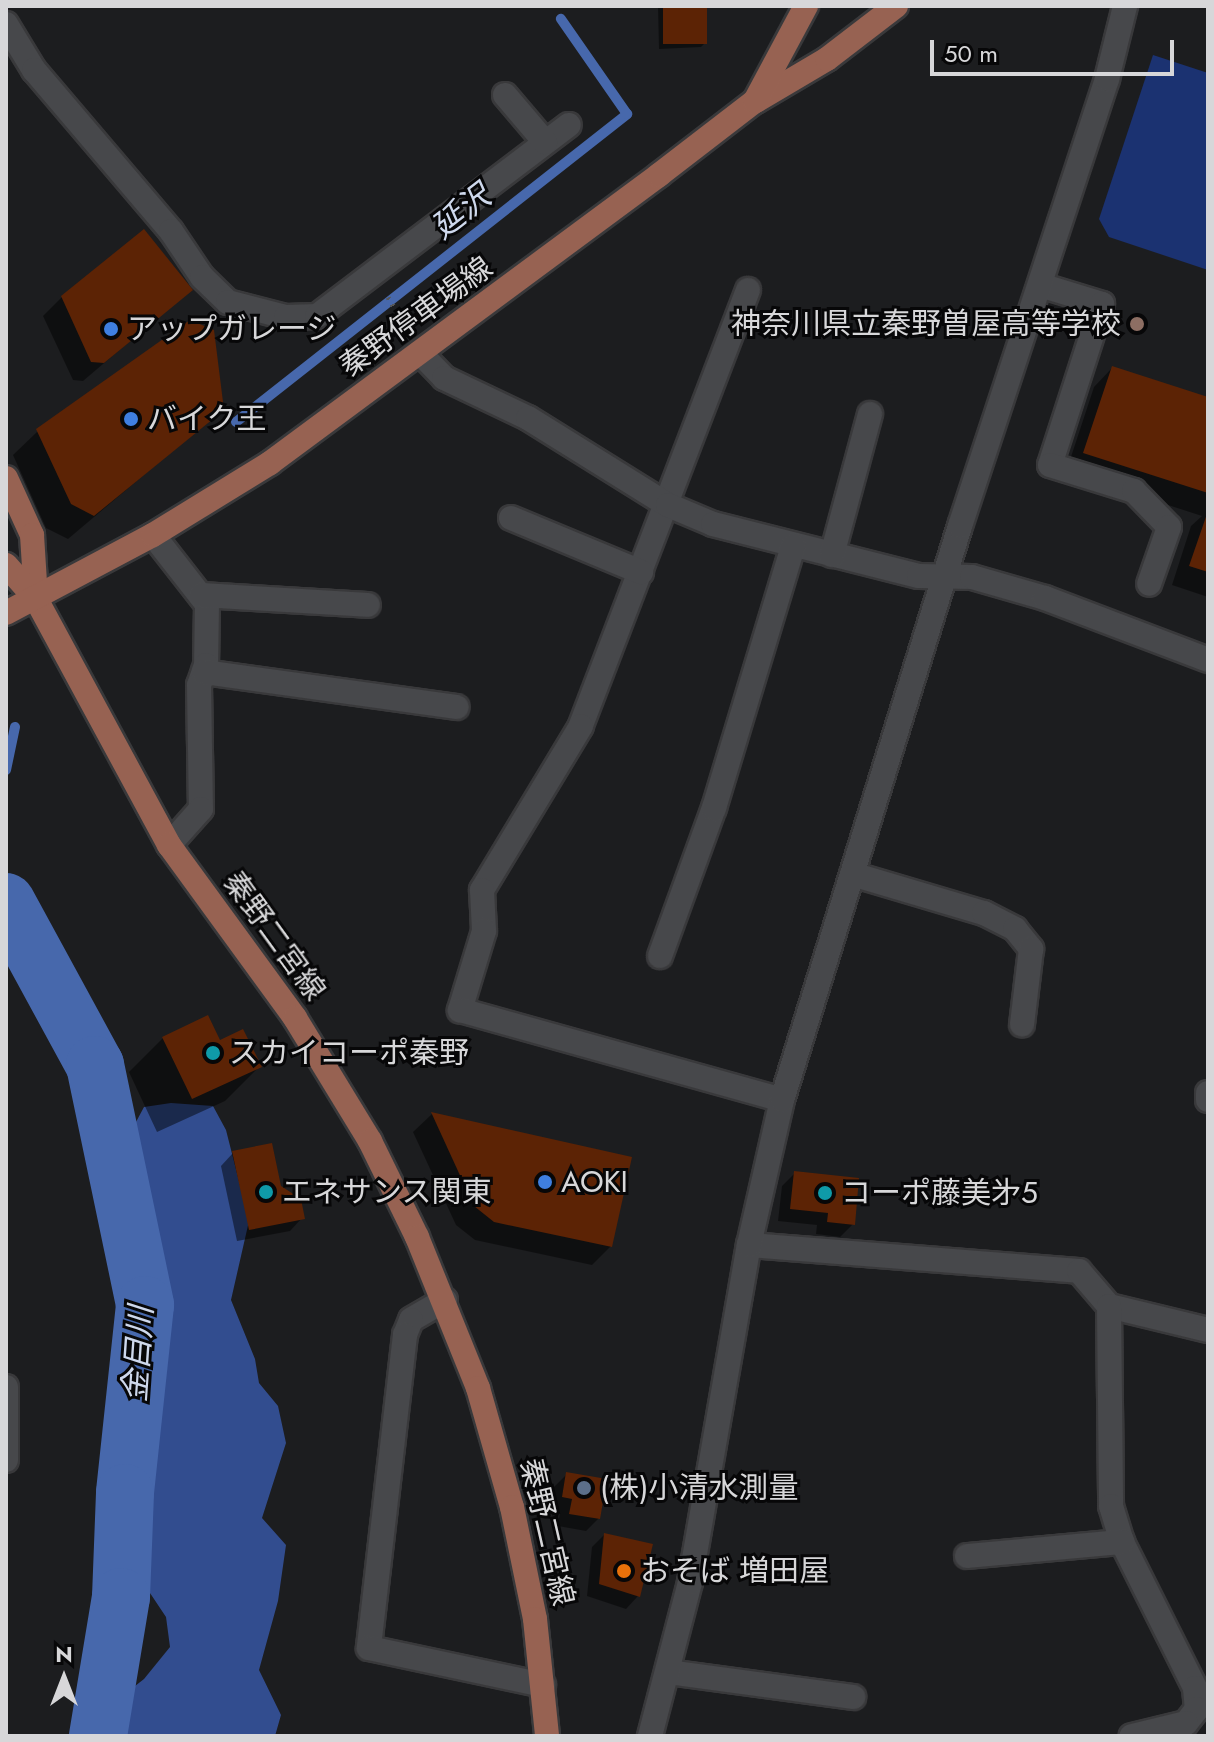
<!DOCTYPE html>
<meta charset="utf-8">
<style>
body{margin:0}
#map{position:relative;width:1214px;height:1742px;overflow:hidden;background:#1c1d1f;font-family:Jost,"Noto Sans JP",sans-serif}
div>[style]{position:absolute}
.green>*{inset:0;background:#1b3271}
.forest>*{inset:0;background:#324d8f}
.shadow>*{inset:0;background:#0007}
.stream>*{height:10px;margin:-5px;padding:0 5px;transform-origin:5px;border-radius:5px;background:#4768ac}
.river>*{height:58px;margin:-29px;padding:0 29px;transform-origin:29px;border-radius:29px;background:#4768ac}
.building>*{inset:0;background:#5c2305;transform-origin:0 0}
.path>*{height:5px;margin-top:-2.5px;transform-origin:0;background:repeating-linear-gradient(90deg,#555658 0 2px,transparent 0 8px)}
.roads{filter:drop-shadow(2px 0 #39393b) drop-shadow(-2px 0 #39393b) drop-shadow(0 2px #39393b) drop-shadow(0 -2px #39393b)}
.minor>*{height:24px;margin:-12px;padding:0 12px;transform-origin:12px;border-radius:12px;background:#47484b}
.major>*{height:24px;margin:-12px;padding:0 12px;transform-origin:12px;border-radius:12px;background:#976252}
.dots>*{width:22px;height:22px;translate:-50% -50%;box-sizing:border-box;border:4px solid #070708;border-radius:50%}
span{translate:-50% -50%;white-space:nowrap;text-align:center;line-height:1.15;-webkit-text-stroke:6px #070708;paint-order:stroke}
.street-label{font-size:30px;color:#d7d7d9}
.poi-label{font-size:30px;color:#d7d7d9}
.right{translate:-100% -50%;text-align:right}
.left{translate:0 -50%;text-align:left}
.water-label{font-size:32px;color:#ced8ec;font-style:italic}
.frame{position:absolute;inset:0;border:8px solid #d7d7d9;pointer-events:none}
.north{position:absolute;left:24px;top:1638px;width:80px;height:80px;-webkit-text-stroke:6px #070708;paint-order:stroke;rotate:0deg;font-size:22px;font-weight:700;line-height:32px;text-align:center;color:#d7d7d9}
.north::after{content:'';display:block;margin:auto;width:28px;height:36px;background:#d7d7d9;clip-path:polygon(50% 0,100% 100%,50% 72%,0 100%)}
.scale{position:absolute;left:930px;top:40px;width:244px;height:36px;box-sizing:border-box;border:4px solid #d7d7d9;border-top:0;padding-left:10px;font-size:24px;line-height:28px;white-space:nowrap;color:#d7d7d9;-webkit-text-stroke:6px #070708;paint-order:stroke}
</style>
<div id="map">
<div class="green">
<i style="clip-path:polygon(1153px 55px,1208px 73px,1208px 270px,1109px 237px,1099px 219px)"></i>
</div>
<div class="forest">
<i style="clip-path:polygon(171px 1103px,213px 1106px,226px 1130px,249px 1221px,231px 1300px,255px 1359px,259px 1383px,278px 1406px,286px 1443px,262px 1518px,286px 1545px,278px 1601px,259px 1670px,281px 1715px,275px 1736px,86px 1736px,89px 1722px,144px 1679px,170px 1647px,166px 1617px,136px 1572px,112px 1522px,109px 1477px,141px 1443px,148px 1394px,163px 1376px,133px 1318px,131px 1297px,155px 1266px,138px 1246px,128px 1181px,129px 1135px,144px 1107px)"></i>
</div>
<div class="shadow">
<i style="clip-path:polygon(658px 6px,705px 6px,706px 42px,701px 47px,659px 49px)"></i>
<i style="clip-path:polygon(190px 290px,83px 381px,73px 380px,43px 316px,62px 297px)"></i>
<i style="clip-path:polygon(1112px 368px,1208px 399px,1208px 597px,1172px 585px,1191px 526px,1202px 516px,1066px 472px,1094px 387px)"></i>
<i style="clip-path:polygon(222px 409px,68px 539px,46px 528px,13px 455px,38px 431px)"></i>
<i style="clip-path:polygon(163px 1038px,219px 1043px,259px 1067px,225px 1101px,157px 1132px,129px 1072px)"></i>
<i style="clip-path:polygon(432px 1114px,629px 1159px,611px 1246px,592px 1265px,475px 1240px,456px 1225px,413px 1132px)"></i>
<i style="clip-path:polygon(233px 1153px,279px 1187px,302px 1218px,290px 1231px,237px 1241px,221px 1166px)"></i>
<i style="clip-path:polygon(795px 1173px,853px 1224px,840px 1237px,816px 1234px,817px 1225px,778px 1221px,782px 1186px)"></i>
<i style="clip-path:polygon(567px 1474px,599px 1518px,586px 1531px,558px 1526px,560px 1511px,550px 1509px,554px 1487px)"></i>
<i style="clip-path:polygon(604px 1535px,638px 1596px,626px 1609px,587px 1596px,592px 1547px)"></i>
</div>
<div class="stream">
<i style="left:236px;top:422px;width:498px;rotate:-38.2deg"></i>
<i style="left:627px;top:114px;width:116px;rotate:-124.8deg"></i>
<i style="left:6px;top:770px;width:44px;rotate:-78.2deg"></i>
</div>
<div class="river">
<i style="left:6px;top:902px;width:186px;rotate:61.4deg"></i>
<i style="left:95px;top:1065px;width:245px;rotate:78.2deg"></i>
<i style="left:145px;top:1305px;width:189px;rotate:96.1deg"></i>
<i style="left:125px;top:1493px;width:104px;rotate:92.2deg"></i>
<i style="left:121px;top:1597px;width:141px;rotate:99.4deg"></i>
</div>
<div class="building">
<i style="left:663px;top:6px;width:44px;height:38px"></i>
<i style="clip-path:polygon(144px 229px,193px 290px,104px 363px,91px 362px,61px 296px)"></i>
<i style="clip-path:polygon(190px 320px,214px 330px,224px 410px,94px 516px,71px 504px,36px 429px)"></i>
<i style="clip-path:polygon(1112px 366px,1208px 397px,1208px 493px,1083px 453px)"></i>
<i style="clip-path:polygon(1208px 511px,1208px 572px,1189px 566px)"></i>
<i style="clip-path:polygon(208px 1015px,220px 1040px,243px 1029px,262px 1067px,192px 1099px,162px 1037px)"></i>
<i style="clip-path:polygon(431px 1112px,632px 1157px,612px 1247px,494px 1222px,474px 1206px)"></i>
<i style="clip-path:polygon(272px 1143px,281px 1186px,301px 1199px,305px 1219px,249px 1230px,232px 1151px)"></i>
<i style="clip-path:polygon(794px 1171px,859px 1178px,855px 1225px,827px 1222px,828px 1213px,790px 1209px)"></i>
<i style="clip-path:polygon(566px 1472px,607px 1479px,600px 1519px,569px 1514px,572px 1499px,562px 1497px)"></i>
<i style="clip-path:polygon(604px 1533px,653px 1544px,640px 1597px,599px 1584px)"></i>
</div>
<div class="path">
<i style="left:388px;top:297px;width:35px;rotate:59deg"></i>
</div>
<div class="roads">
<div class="minor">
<i style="left:6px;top:24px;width:54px;rotate:58.7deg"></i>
<i style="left:34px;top:70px;width:211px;rotate:49.6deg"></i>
<i style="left:171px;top:231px;width:55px;rotate:56deg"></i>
<i style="left:202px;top:277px;width:36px;rotate:44deg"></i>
<i style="left:228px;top:302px;width:60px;rotate:14.5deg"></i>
<i style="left:286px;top:317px;width:31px;rotate:-2deg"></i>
<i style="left:317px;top:316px;width:316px;rotate:-37.2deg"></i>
<i style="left:505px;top:95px;width:62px;rotate:49.6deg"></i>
<i style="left:1040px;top:285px;width:65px;rotate:17deg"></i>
<i style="left:1102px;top:304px;width:169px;rotate:107.9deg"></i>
<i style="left:1050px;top:465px;width:88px;rotate:17.2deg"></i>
<i style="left:1134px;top:491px;width:50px;rotate:45.8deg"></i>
<i style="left:1169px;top:527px;width:60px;rotate:109.3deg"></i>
<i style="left:748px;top:290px;width:467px;rotate:111deg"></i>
<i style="left:581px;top:726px;width:192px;rotate:121.1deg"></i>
<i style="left:482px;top:890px;width:41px;rotate:87.2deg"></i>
<i style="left:484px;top:931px;width:83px;rotate:106.9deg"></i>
<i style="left:460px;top:1010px;width:334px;rotate:15.6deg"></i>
<i style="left:422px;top:355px;width:32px;rotate:46deg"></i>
<i style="left:444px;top:378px;width:93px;rotate:25.5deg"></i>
<i style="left:528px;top:418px;width:165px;rotate:31.9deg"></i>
<i style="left:668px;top:505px;width:49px;rotate:22.9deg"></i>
<i style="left:713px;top:524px;width:212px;rotate:14.2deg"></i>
<i style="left:919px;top:576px;width:53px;rotate:1.1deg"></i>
<i style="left:972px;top:577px;width:76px;rotate:16deg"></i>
<i style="left:1045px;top:598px;width:174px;rotate:20.8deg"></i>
<i style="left:511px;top:518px;width:141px;rotate:22.6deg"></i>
<i style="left:153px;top:535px;width:88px;rotate:52deg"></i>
<i style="left:207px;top:604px;width:61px;rotate:90.9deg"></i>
<i style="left:206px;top:665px;width:21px;rotate:109deg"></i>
<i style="left:199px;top:685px;width:124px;rotate:89.1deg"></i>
<i style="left:201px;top:809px;width:48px;rotate:131.6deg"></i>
<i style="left:832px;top:555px;width:146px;rotate:-74.9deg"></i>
<i style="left:201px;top:595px;width:167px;rotate:3.4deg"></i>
<i style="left:204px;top:672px;width:255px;rotate:7.9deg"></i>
<i style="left:852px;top:874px;width:138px;rotate:16.5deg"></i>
<i style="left:984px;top:913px;width:35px;rotate:27deg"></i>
<i style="left:1015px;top:929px;width:26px;rotate:51deg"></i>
<i style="left:1031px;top:949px;width:76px;rotate:96.8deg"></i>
<i style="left:660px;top:956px;width:158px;rotate:-70deg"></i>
<i style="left:714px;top:808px;width:274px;rotate:-73.2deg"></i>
<i style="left:1208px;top:1093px;width:7px;rotate:90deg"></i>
<i style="left:749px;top:1245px;width:331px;rotate:4.5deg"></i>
<i style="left:1079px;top:1271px;width:46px;rotate:49.4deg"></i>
<i style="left:1109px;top:1306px;width:102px;rotate:13.6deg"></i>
<i style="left:445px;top:1300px;width:39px;rotate:150deg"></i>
<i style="left:411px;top:1320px;width:16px;rotate:112deg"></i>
<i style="left:405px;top:1335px;width:315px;rotate:96.6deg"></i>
<i style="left:369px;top:1648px;width:178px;rotate:12deg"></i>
<i style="left:1109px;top:1306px;width:200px;rotate:89.4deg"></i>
<i style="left:1111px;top:1506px;width:38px;rotate:73deg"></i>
<i style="left:1122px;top:1542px;width:163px;rotate:63.4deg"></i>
<i style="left:1195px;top:1688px;width:21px;rotate:85deg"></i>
<i style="left:1197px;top:1709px;width:18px;rotate:128deg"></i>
<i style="left:1186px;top:1723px;width:56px;rotate:166.5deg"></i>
<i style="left:6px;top:1387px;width:73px;rotate:90deg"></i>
<i style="left:967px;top:1556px;width:156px;rotate:-5.2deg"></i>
<i style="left:668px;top:1672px;width:187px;rotate:7.7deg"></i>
<i style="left:650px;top:1736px;width:159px;rotate:-75.4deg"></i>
<i style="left:690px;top:1582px;width:342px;rotate:-80.1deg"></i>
<i style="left:749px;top:1245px;width:149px;rotate:-77.2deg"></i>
<i style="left:782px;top:1100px;width:601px;rotate:-72.77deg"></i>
<i style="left:960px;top:526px;width:471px;rotate:-71.8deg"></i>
<i style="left:1107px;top:79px;width:75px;rotate:-76.1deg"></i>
</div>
<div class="major">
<i style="left:756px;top:101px;width:82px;rotate:-30.6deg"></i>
<i style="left:827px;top:59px;width:87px;rotate:-37.5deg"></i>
<i style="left:6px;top:478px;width:63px;rotate:65.5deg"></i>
<i style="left:32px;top:535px;width:64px;rotate:86.4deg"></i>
<i style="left:6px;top:565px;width:45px;rotate:48.6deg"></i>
<i style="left:36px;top:599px;width:280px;rotate:61.6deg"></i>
<i style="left:169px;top:845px;width:214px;rotate:53.9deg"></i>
<i style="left:295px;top:1018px;width:144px;rotate:58.6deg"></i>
<i style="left:370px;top:1141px;width:107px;rotate:63.9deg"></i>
<i style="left:417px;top:1237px;width:163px;rotate:68deg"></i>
<i style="left:478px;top:1388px;width:124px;rotate:74.1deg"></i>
<i style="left:512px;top:1507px;width:114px;rotate:78.4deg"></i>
<i style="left:535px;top:1619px;width:118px;rotate:84.1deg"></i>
<i style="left:6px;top:613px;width:166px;rotate:-28deg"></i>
<i style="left:153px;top:535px;width:137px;rotate:-31.6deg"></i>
<i style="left:270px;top:463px;width:484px;rotate:-36.5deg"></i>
<i style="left:659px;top:175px;width:121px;rotate:-37.6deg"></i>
<i style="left:755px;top:101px;width:108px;rotate:-61.8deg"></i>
</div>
</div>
<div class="dots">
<i style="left:1137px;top:324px;background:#8d6e63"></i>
<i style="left:111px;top:329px;background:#3f7fe0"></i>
<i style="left:131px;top:419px;background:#3f7fe0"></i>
<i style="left:213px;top:1053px;background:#0f9aa8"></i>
<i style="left:545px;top:1182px;background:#3f7fe0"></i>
<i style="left:266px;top:1192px;background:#0f9aa8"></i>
<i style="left:825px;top:1193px;background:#0f9aa8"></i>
<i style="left:584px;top:1488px;background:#5c6f8a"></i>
<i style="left:624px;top:1571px;background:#e8710a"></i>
</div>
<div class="street-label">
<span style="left:416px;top:317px;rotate:-36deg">秦野停車場線</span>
<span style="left:274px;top:936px;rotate:54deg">秦野二宮線</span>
<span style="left:547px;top:1532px;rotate:77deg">秦野二宮線</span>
</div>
<div class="poi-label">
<span class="right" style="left:1121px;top:324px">神奈川県立秦野曽屋高等学校</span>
<span class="left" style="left:127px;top:329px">アップガレージ</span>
<span class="left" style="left:147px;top:419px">バイク王</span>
<span class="left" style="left:229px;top:1053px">スカイコーポ秦野</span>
<span class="left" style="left:561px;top:1182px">AOKI</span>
<span class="left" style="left:282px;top:1192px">エネサンス関東</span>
<span class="left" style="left:841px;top:1193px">コーポ藤美㐧5</span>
<span class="left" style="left:600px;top:1488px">(株)小清水測量</span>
<span class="left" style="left:640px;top:1571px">おそば 増田屋</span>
</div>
<div class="water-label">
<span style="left:461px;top:212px;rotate:-38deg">延沢</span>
<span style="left:138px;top:1354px;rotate:-86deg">金目川</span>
</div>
<div class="frame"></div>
<div class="north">N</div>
<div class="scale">50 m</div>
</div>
